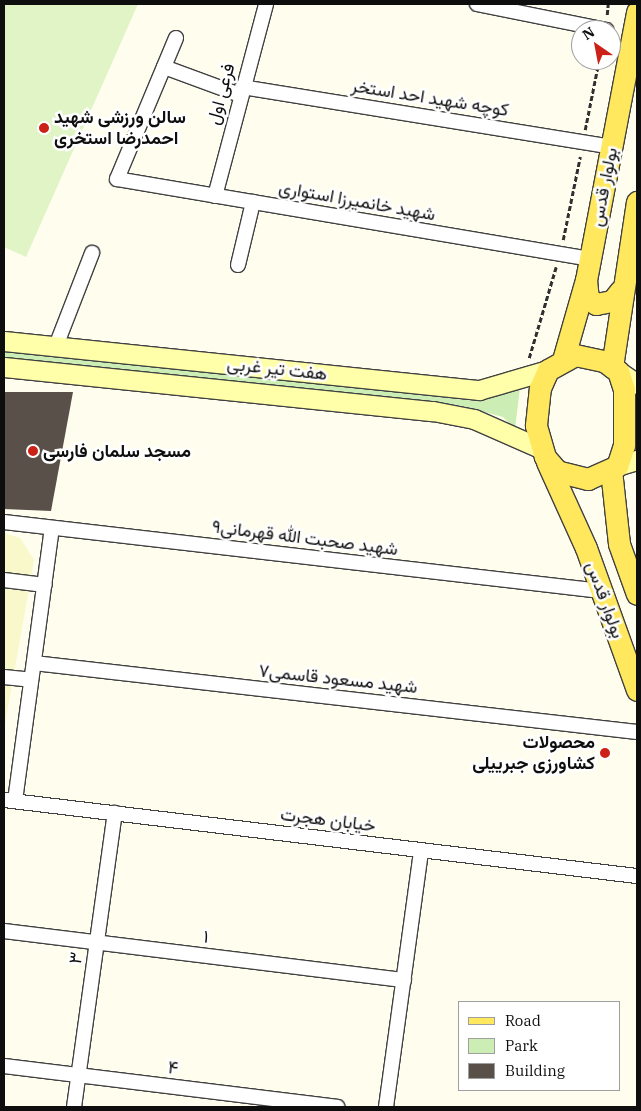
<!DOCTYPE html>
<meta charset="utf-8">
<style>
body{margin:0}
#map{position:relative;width:641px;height:1111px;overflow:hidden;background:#fffdee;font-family:"IBM Plex Serif",Vazirmatn,serif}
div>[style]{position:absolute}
.farmland>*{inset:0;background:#f8f8cb}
.green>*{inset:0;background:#cceeb4}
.pitch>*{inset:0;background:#e0f4c6}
.building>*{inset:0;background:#585049}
.path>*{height:2.5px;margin-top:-1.25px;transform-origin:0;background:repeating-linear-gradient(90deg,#303030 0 5px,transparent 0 7.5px)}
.roads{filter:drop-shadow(1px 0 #414141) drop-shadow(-1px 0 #414141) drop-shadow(0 1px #414141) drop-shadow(0 -1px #414141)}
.minor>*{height:14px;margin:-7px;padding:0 7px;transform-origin:7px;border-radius:7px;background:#fff}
.secondary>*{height:19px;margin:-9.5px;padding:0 9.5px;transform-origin:9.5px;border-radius:9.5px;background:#fffea9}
.primary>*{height:21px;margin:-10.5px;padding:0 10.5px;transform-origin:10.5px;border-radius:10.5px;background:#ffe85e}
.dots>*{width:14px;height:14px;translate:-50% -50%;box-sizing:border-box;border:2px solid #fff;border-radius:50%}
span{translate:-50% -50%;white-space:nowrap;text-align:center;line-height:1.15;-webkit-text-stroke:5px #fff;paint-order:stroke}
.street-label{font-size:18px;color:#0e0e0e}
.poi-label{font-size:18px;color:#0e0e0e;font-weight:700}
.left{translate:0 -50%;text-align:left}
.right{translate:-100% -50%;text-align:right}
.frame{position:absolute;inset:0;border:5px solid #0e0e0e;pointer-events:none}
.legend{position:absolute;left:458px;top:1001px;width:162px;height:90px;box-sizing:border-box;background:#fff;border:1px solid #9f9f9f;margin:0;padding:6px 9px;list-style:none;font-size:15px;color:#0e0e0e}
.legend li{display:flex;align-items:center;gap:10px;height:25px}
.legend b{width:25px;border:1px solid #9f9f9f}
.north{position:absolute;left:571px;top:20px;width:50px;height:50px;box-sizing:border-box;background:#fff;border:1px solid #9f9f9f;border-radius:50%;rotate:327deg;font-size:14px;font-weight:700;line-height:20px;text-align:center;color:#0e0e0e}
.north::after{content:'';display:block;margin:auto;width:18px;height:22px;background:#cc2117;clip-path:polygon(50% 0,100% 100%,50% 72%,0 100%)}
</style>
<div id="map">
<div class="farmland">
<i style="clip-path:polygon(4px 533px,20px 538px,34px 560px,4px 730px)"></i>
</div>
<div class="green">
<i style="clip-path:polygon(4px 350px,476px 401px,520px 388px,515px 429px,503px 417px,463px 406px,4px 357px)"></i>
</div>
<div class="pitch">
<i style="clip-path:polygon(4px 4px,138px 4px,26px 257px,4px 247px)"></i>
</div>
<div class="building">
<i style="clip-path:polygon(4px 392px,73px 392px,51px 511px,4px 509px)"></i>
</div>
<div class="path">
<i style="left:607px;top:15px;width:11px;rotate:-85deg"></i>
<i style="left:585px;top:130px;width:71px;rotate:-78.7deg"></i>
<i style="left:563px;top:240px;width:85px;rotate:-78.4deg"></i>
<i style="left:529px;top:358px;width:95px;rotate:-73.5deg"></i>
</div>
<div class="roads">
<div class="minor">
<i style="left:477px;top:4px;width:132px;rotate:11.4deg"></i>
<i style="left:176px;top:38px;width:153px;rotate:112.7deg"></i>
<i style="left:117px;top:179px;width:480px;rotate:9.6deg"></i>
<i style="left:164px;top:67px;width:81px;rotate:20.2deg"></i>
<i style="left:242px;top:87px;width:374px;rotate:9.2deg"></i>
<i style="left:215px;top:196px;width:199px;rotate:-75.1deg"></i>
<i style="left:238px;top:265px;width:65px;rotate:-76.6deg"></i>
<i style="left:56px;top:346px;width:100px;rotate:-68.8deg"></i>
<i style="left:4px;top:522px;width:601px;rotate:6.59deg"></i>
<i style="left:4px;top:580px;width:41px;rotate:7deg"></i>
<i style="left:34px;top:663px;width:607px;rotate:6.53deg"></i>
<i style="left:4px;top:677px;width:27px;rotate:6deg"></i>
<i style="left:4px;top:800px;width:638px;rotate:6.85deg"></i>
<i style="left:15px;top:801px;width:275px;rotate:-82.3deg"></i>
<i style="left:4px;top:931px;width:403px;rotate:7deg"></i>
<i style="left:4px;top:1066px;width:336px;rotate:7deg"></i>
<i style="left:74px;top:1107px;width:297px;rotate:-82.1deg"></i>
<i style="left:386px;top:1107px;width:259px;rotate:-82.2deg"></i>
</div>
<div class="secondary">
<i style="left:4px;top:341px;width:478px;rotate:5.9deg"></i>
<i style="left:479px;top:390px;width:72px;rotate:-16.2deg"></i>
<i style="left:4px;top:367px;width:431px;rotate:5.9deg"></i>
<i style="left:433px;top:411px;width:42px;rotate:11deg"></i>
<i style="left:474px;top:419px;width:74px;rotate:23.8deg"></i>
<i style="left:618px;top:371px;width:23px;rotate:34deg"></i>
<i style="left:617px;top:466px;width:21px;rotate:-17deg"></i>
</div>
<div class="primary">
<i style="left:586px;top:280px;width:18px;rotate:84deg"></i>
<i style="left:588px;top:298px;width:10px;rotate:37deg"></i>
<i style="left:596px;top:304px;width:16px;rotate:-11deg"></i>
<i style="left:612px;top:301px;width:14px;rotate:-51deg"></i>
<i style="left:575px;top:355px;width:30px;rotate:12deg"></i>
<i style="left:604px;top:361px;width:17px;rotate:36deg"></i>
<i style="left:618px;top:371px;width:20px;rotate:72deg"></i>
<i style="left:624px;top:390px;width:55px;rotate:90deg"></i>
<i style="left:624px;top:445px;width:22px;rotate:108deg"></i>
<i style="left:617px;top:466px;width:32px;rotate:156deg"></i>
<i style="left:588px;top:479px;width:32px;rotate:-166deg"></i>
<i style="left:557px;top:471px;width:18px;rotate:-131deg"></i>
<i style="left:545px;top:457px;width:33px;rotate:-106deg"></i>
<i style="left:536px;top:425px;width:37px;rotate:-84deg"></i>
<i style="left:540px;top:388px;width:20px;rotate:-66deg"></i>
<i style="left:548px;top:370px;width:31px;rotate:-29deg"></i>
<i style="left:563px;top:360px;width:83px;rotate:-74deg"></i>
<i style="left:586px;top:280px;width:273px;rotate:-79.2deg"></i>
<i style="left:612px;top:367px;width:167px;rotate:-81.4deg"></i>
<i style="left:547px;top:462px;width:94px;rotate:65.6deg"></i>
<i style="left:586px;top:548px;width:151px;rotate:70.2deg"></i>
<i style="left:611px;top:470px;width:74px;rotate:83.8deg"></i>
<i style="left:619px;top:544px;width:53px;rotate:70.2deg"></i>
</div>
</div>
<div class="dots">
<i style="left:44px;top:128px;background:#cc2117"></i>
<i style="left:33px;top:451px;background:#cc2117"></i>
<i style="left:605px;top:753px;background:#cc2117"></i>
</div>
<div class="street-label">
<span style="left:221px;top:94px;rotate:-75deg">فرعی اول</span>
<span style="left:430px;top:98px;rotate:9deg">کوچه شهید احد استخر</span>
<span style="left:604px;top:187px;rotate:-79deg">بولوار قدس</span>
<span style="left:357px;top:201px;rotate:10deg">شهید خانمیرزا استواری</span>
<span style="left:277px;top:369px;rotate:6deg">هفت تیر غربی</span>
<span style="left:305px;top:538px;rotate:7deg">شهید صحبت الله قهرمانی۹</span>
<span style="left:605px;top:600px;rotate:70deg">بولوار قدس</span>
<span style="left:338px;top:679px;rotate:6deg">شهید مسعود قاسمی۷</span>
<span style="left:328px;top:820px;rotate:7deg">خیابان هجرت</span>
<span style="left:206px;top:937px;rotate:7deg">۱</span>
<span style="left:76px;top:958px;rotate:-82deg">۳</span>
<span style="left:173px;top:1068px;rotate:7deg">۴</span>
</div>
<div class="poi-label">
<span class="left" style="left:54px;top:128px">سالن ورزشی شهید<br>احمدرضا استخری</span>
<span class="left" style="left:43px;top:451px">مسجد سلمان فارسی</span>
<span class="right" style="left:595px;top:753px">محصولات<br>کشاورزی جبرییلی</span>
</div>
<div class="frame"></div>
<ul class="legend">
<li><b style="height:6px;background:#ffe85e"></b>Road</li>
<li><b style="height:14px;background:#cceeb4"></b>Park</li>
<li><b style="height:14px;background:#585049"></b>Building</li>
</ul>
<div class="north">N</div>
</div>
